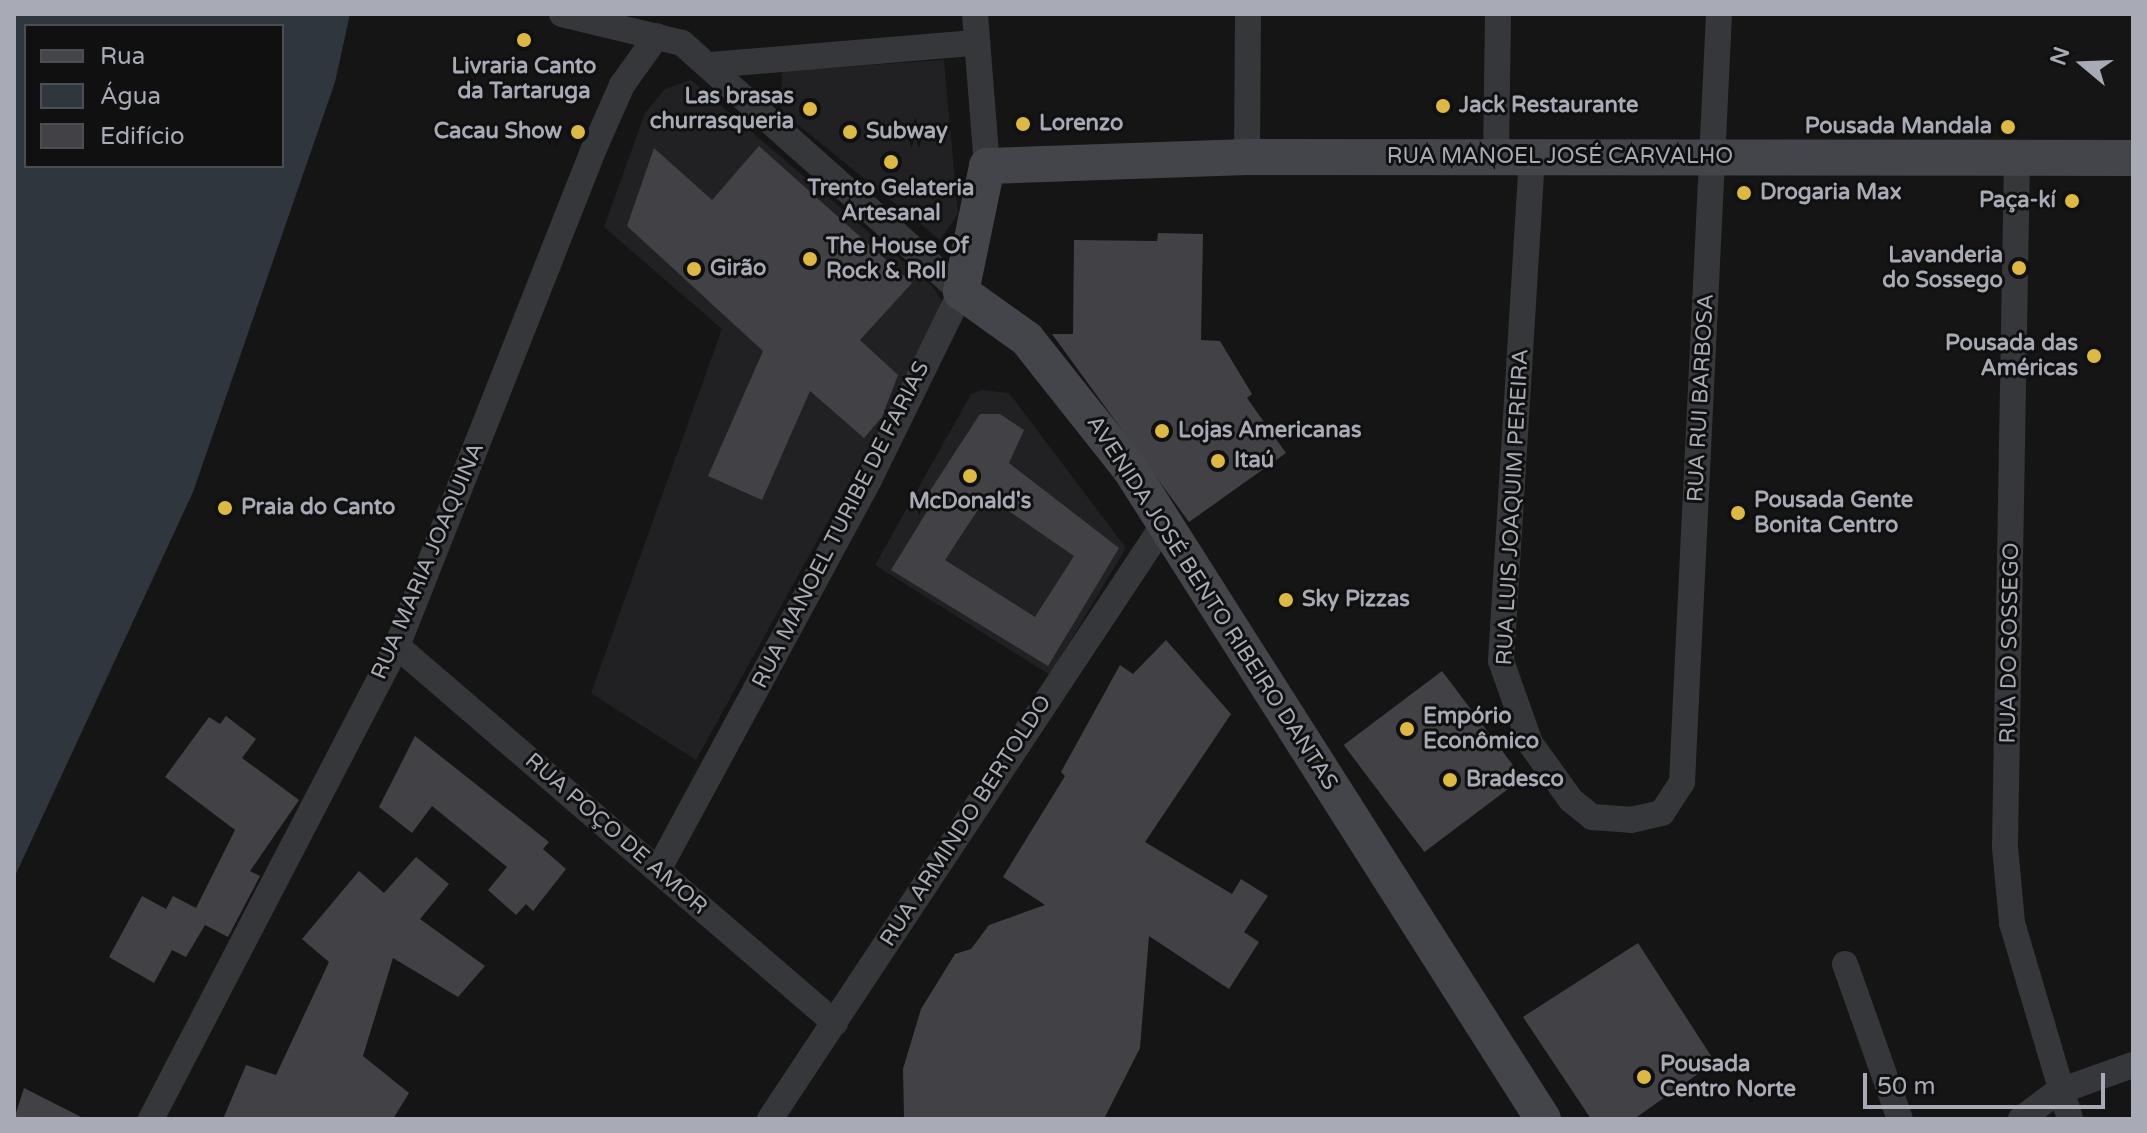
<!DOCTYPE html>
<meta charset="utf-8">
<style>
body{margin:0}
#map{position:relative;width:2147px;height:1133px;overflow:hidden;background:#151516;font-family:"Varela Round",sans-serif}
div>[style]{position:absolute}
.built>*{inset:0;background:#212123}
.water>*{inset:0;background:#2f363e}
.building>*{inset:0;background:#424246;transform-origin:0 0}
.street>*{height:26px;margin:-13px;padding:0 13px;transform-origin:13px;border-radius:13px;background:#36373b}
.secondary>*{height:36px;margin:-18px;padding:0 18px;transform-origin:18px;border-radius:18px;background:#44454b}
.dots>*{width:22px;height:22px;translate:-50% -50%;box-sizing:border-box;border:4px solid #101011;border-radius:50%}
span{translate:-50% -50%;white-space:nowrap;text-align:center;line-height:1.15;-webkit-text-stroke:6px #101011;paint-order:stroke}
.poi-label{font-size:22px;color:#a8abb5;font-weight:700}
.right{translate:-100% -50%;text-align:right}
.left{translate:0 -50%;text-align:left}
.street-label{font-size:22px;color:#a8abb5}
.frame{position:absolute;inset:0;border:16px solid #a8abb5;pointer-events:none}
.legend{position:absolute;left:24px;top:24px;width:260px;height:144px;box-sizing:border-box;background:#101011;border:2px solid #4d4e53;margin:0;padding:10px 14px;list-style:none;font-size:24px;color:#a8abb5}
.legend li{display:flex;align-items:center;gap:16px;height:40px}
.legend b{width:40px;border:2px solid #4d4e53}
.north{position:absolute;left:2043px;top:24px;width:80px;height:80px;-webkit-text-stroke:6px #101011;paint-order:stroke;rotate:289deg;font-size:22px;font-weight:700;line-height:32px;text-align:center;color:#a8abb5}
.north::after{content:'';display:block;margin:auto;width:28px;height:36px;background:#a8abb5;clip-path:polygon(50% 0,100% 100%,50% 72%,0 100%)}
.scale{position:absolute;left:1863px;top:1073px;width:242px;height:36px;box-sizing:border-box;border:4px solid #a8abb5;border-top:0;padding-left:10px;font-size:24px;line-height:28px;white-space:nowrap;color:#a8abb5;-webkit-text-stroke:6px #101011;paint-order:stroke}
</style>
<div id="map">
<div class="built">
<i style="clip-path:polygon(944px 60px,958px 214px,940px 240px,781px 111px,782px 71px)"></i>
<i style="clip-path:polygon(691px 80px,933px 287px,946px 308px,696px 760px,591px 693px,722px 329px,604px 227px,645px 113px,665px 89px)"></i>
<i style="clip-path:polygon(982px 390px,1009px 393px,1126px 548px,1050px 675px,875px 565px,971px 394px)"></i>
</div>
<div class="water">
<i style="clip-path:polygon(evenodd,14px 14px,350px 14px,335px 82px,193px 492px,14px 878px,14px 14px,26px 26px,282px 26px,282px 166px,26px 166px,26px 26px)"></i>
</div>
<div class="building">
<i style="clip-path:polygon(759px 146px,912px 283px,860px 340px,898px 375px,882px 417px,864px 438px,810px 391px,762px 500px,708px 476px,763px 351px,627px 226px,654px 148px,712px 200px)"></i>
<i style="clip-path:polygon(1158px 233px,1203px 234px,1201px 340px,1220px 341px,1252px 394px,1247px 398px,1286px 453px,1189px 522px,1052px 334px,1073px 334px,1074px 240px,1157px 241px)"></i>
<i style="clip-path:polygon(evenodd,980px 414px,1000px 414px,1024px 430px,1009px 463px,1119px 548px,1048px 666px,891px 570px,931px 505px,924px 500px,980px 414px,987px 496px,1074px 556px,1035px 617px,945px 560px,987px 496px)"></i>
<i style="clip-path:polygon(1166px 640px,1231px 714px,1145px 842px,1232px 894px,1241px 879px,1268px 896px,1244px 932px,1259px 942px,1229px 989px,1149px 936px,1140px 1048px,1104px 1119px,904px 1119px,903px 1069px,921px 1009px,955px 954px,971px 949px,989px 925px,1045px 905px,1003px 877px,1065px 776px,1061px 772px,1120px 665px,1133px 674px)"></i>
<i style="left:1442px;top:671px;width:134px;height:123px;rotate:53deg"></i>
<i style="clip-path:polygon(226px 716px,256px 739px,242px 758px,299px 800px,250px 871px,260px 876px,228px 937px,205px 925px,186px 957px,172px 950px,154px 983px,109px 957px,142px 896px,166px 909px,173px 896px,196px 908px,235px 830px,165px 777px,209px 717px,220px 724px)"></i>
<i style="clip-path:polygon(415px 736px,549px 842px,543px 849px,566px 869px,533px 911px,526px 904px,516px 915px,488px 890px,507px 867px,432px 806px,412px 833px,379px 807px)"></i>
<i style="clip-path:polygon(416px 857px,449px 884px,420px 919px,485px 966px,458px 997px,393px 958px,363px 1056px,409px 1093px,393px 1119px,223px 1119px,246px 1065px,276px 1075px,329px 962px,302px 939px,359px 871px,384px 893px)"></i>
<i style="clip-path:polygon(1638px 943px,1715px 1062px,1634px 1119px,1591px 1119px,1523px 1017px)"></i>
<i style="clip-path:polygon(24px 1088px,85px 1119px,14px 1119px)"></i>
</div>
<div class="street">
<i style="left:562px;top:14px;width:123px;rotate:13.6deg"></i>
<i style="left:682px;top:43px;width:374px;rotate:41.7deg"></i>
<i style="left:961px;top:292px;width:209px;rotate:116.1deg"></i>
<i style="left:869px;top:480px;width:443px;rotate:118.4deg"></i>
<i style="left:975px;top:14px;width:152px;rotate:85.5deg"></i>
<i style="left:711px;top:65px;width:264px;rotate:-4.8deg"></i>
<i style="left:1247px;top:157px;width:143px;rotate:-89.6deg"></i>
<i style="left:1496px;top:157px;width:143px;rotate:-89.2deg"></i>
<i style="left:1532px;top:157px;width:505px;rotate:93.52deg"></i>
<i style="left:1501px;top:661px;width:87px;rotate:70.5deg"></i>
<i style="left:1530px;top:743px;width:70px;rotate:54.3deg"></i>
<i style="left:1571px;top:800px;width:27px;rotate:39deg"></i>
<i style="left:1592px;top:817px;width:39px;rotate:4deg"></i>
<i style="left:1631px;top:820px;width:32px;rotate:-13deg"></i>
<i style="left:1662px;top:813px;width:37px;rotate:-57deg"></i>
<i style="left:1682px;top:782px;width:769px;rotate:-87.24deg"></i>
<i style="left:2017px;top:157px;width:690px;rotate:91deg"></i>
<i style="left:2005px;top:847px;width:76px;rotate:84.7deg"></i>
<i style="left:2012px;top:923px;width:204px;rotate:73.5deg"></i>
<i style="left:397px;top:646px;width:578px;rotate:40.72deg"></i>
<i style="left:1845px;top:964px;width:164px;rotate:70.5deg"></i>
<i style="left:151px;top:1119px;width:533px;rotate:-62.52deg"></i>
<i style="left:397px;top:646px;width:538px;rotate:-68.4deg"></i>
<i style="left:595px;top:146px;width:67px;rotate:-66.1deg"></i>
<i style="left:622px;top:85px;width:60px;rotate:-54.5deg"></i>
<i style="left:770px;top:1119px;width:714px;rotate:-56.49deg"></i>
<i style="left:2021px;top:1119px;width:45px;rotate:-36.9deg"></i>
<i style="left:2057px;top:1092px;width:81px;rotate:-19.6deg"></i>
</div>
<div class="secondary">
<i style="left:1543px;top:1119px;width:770px;rotate:-122.43deg"></i>
<i style="left:1130px;top:469px;width:166px;rotate:-128.4deg"></i>
<i style="left:1027px;top:339px;width:81px;rotate:-144.5deg"></i>
<i style="left:961px;top:292px;width:129px;rotate:-78.3deg"></i>
<i style="left:987px;top:166px;width:260px;rotate:-2deg"></i>
<i style="left:1247px;top:157px;width:886px;rotate:0.06deg"></i>
</div>
<div class="dots">
<i style="left:524px;top:40px;background:#deb845"></i>
<i style="left:1443px;top:106px;background:#deb845"></i>
<i style="left:810px;top:109px;background:#deb845"></i>
<i style="left:1023px;top:124px;background:#deb845"></i>
<i style="left:2008px;top:127px;background:#deb845"></i>
<i style="left:578px;top:132px;background:#deb845"></i>
<i style="left:850px;top:132px;background:#deb845"></i>
<i style="left:891px;top:162px;background:#deb845"></i>
<i style="left:1744px;top:193px;background:#deb845"></i>
<i style="left:2072px;top:201px;background:#deb845"></i>
<i style="left:810px;top:259px;background:#deb845"></i>
<i style="left:2019px;top:268px;background:#deb845"></i>
<i style="left:694px;top:269px;background:#deb845"></i>
<i style="left:2094px;top:356px;background:#deb845"></i>
<i style="left:1162px;top:431px;background:#deb845"></i>
<i style="left:1218px;top:461px;background:#deb845"></i>
<i style="left:970px;top:476px;background:#deb845"></i>
<i style="left:225px;top:508px;background:#deb845"></i>
<i style="left:1738px;top:513px;background:#deb845"></i>
<i style="left:1286px;top:600px;background:#deb845"></i>
<i style="left:1407px;top:729px;background:#deb845"></i>
<i style="left:1450px;top:780px;background:#deb845"></i>
<i style="left:1644px;top:1077px;background:#deb845"></i>
</div>
<div class="poi-label">
<span style="left:524px;top:79px">Livraria Canto<br>da Tartaruga</span>
<span class="right" style="left:794px;top:109px">Las brasas<br>churrasqueria</span>
<span class="left" style="left:1459px;top:106px">Jack Restaurante</span>
<span class="left" style="left:1039px;top:124px">Lorenzo</span>
<span class="right" style="left:1992px;top:127px">Pousada Mandala</span>
<span class="right" style="left:562px;top:132px">Cacau Show</span>
<span class="left" style="left:866px;top:132px">Subway</span>
<span style="left:891px;top:201px">Trento Gelateria<br>Artesanal</span>
<span class="left" style="left:1760px;top:193px">Drogaria Max</span>
<span class="right" style="left:2056px;top:201px">Paça-kí</span>
<span class="left" style="left:826px;top:259px">The House Of<br>Rock &amp; Roll</span>
<span class="right" style="left:2003px;top:268px">Lavanderia<br>do Sossego</span>
<span class="left" style="left:710px;top:269px">Girão</span>
<span class="right" style="left:2078px;top:356px">Pousada das<br>Américas</span>
<span class="left" style="left:1178px;top:431px">Lojas Americanas</span>
<span class="left" style="left:1234px;top:461px">Itaú</span>
<span class="left" style="left:1754px;top:513px">Pousada Gente<br>Bonita Centro</span>
<span style="left:970px;top:502px">McDonald's</span>
<span class="left" style="left:241px;top:508px">Praia do Canto</span>
<span class="left" style="left:1302px;top:600px">Sky Pizzas</span>
<span class="left" style="left:1423px;top:729px">Empório<br>Econômico</span>
<span class="left" style="left:1466px;top:780px">Bradesco</span>
<span class="left" style="left:1660px;top:1077px">Pousada<br>Centro Norte</span>
</div>
<div class="street-label">
<span style="left:1560px;top:157px">RUA MANOEL JOSÉ CARVALHO</span>
<span style="left:1701px;top:398px;rotate:-87deg">RUA RUI BARBOSA</span>
<span style="left:1513px;top:507px;rotate:-87deg">RUA LUIS JOAQUIM PEREIRA</span>
<span style="left:841px;top:525px;rotate:-63deg">RUA MANOEL TURIBE DE FARIAS</span>
<span style="left:428px;top:561px;rotate:-67deg">RUA MARIA JOAQUINA</span>
<span style="left:1212px;top:603px;rotate:57deg">AVENIDA JOSÉ BENTO RIBEIRO DANTAS</span>
<span style="left:2010px;top:643px;rotate:-89deg">RUA DO SOSSEGO</span>
<span style="left:966px;top:821px;rotate:-57deg">RUA ARMINDO BERTOLDO</span>
<span style="left:616px;top:834px;rotate:41deg">RUA POÇO DE AMOR</span>
</div>
<div class="frame"></div>
<ul class="legend">
<li><b style="height:10px;background:#44454b"></b>Rua</li>
<li><b style="height:22px;background:#2f363e"></b>Água</li>
<li><b style="height:22px;background:#424246"></b>Edifício</li>
</ul>
<div class="north">N</div>
<div class="scale">50 m</div>
</div>
